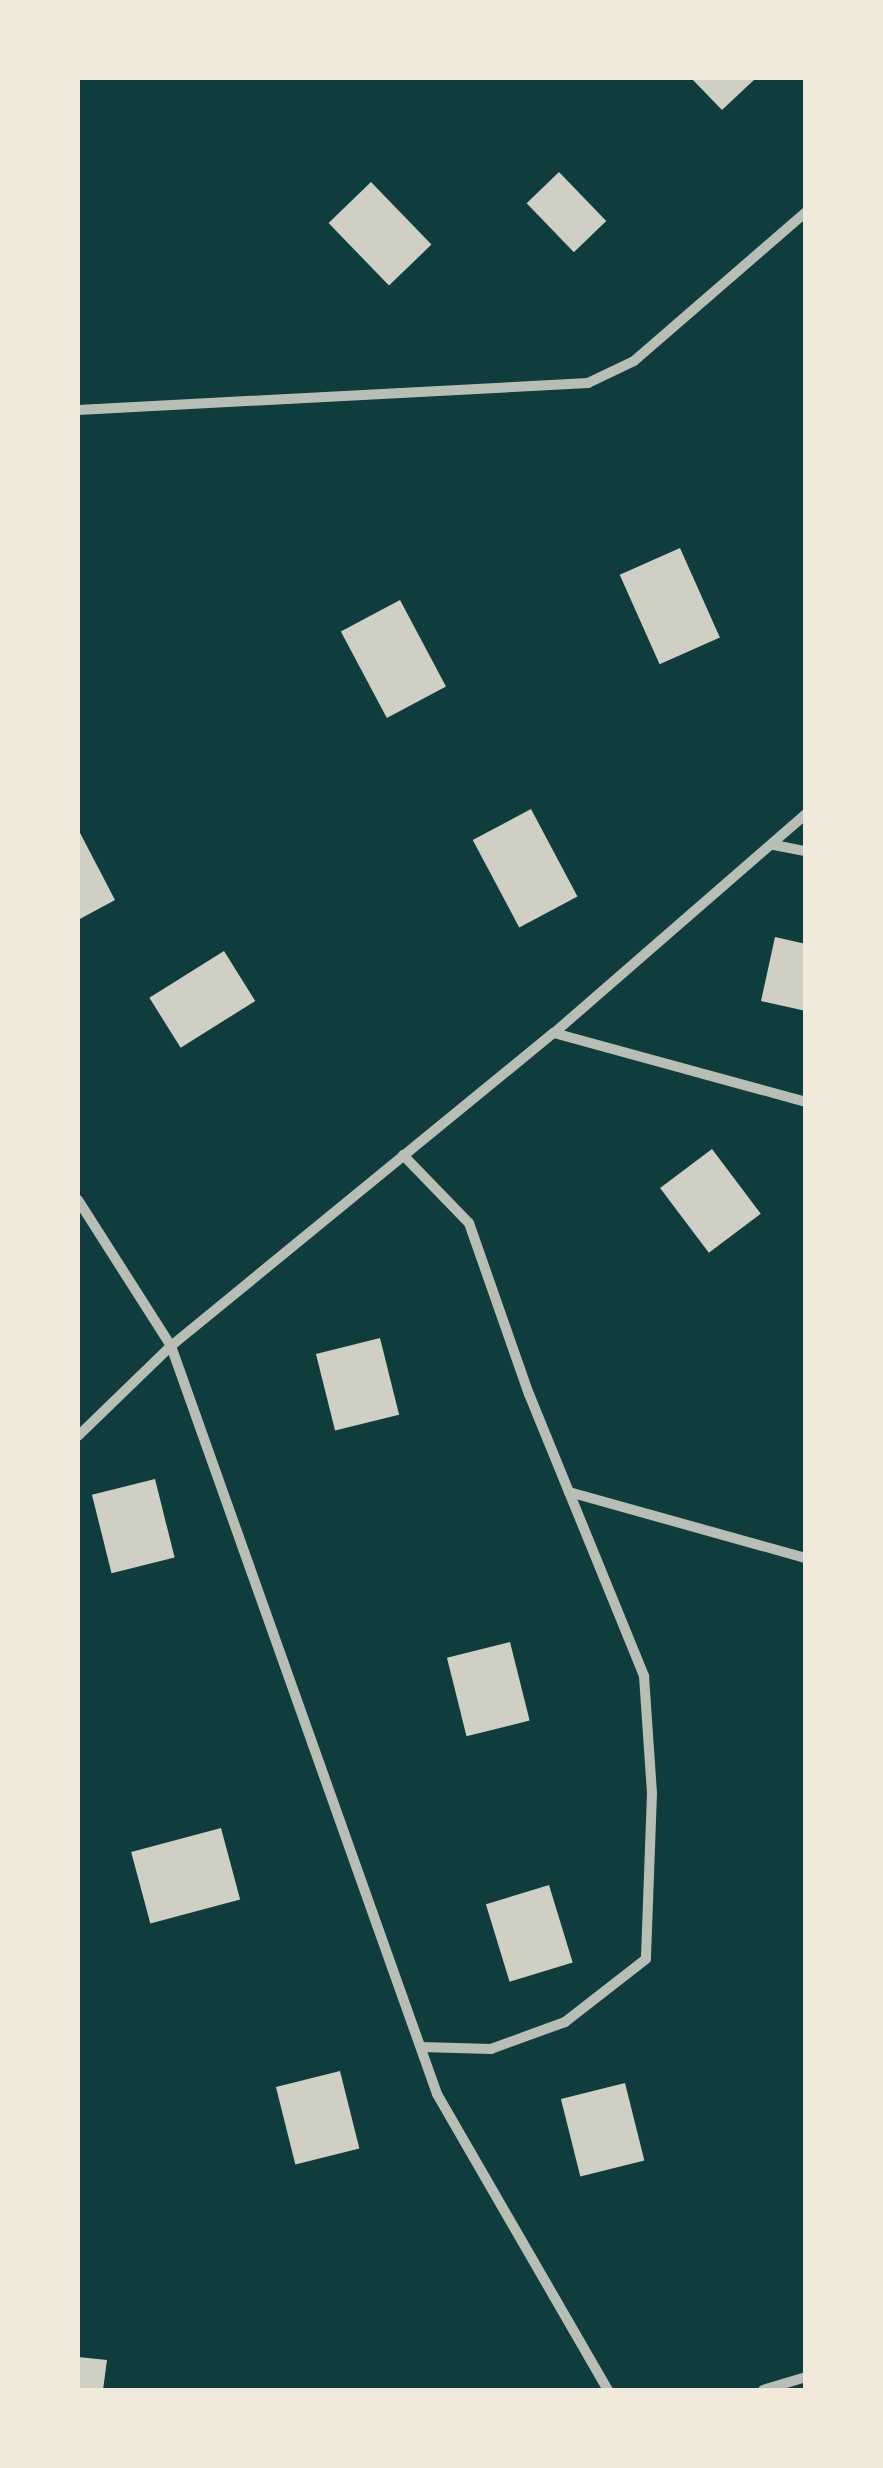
<!DOCTYPE html>
<style>
body{margin:0}
#map{position:relative;width:883px;height:2468px;overflow:hidden;background:#0f3d3e;font-family:"Golos Text",sans-serif}
div>[style]{position:absolute}
.building>*{inset:0;background:#cfcfc3;transform-origin:0 0}
.minor>*{height:10px;margin:-5px;padding:0 5px;transform-origin:5px;border-radius:5px;background:#b8beb3}
span{translate:-50% -50%;white-space:nowrap;text-align:center;line-height:1.15;-webkit-text-stroke:9px #f1e9da;paint-order:stroke}
.frame{position:absolute;inset:0;border:80px solid #f1e9da;pointer-events:none}
</style>
<div id="map">
<div class="building">
<i style="clip-path:polygon(691px 78px,756px 78px,722px 110px)"></i>
<i style="left:559px;top:172px;width:68px;height:45px;rotate:46deg"></i>
<i style="left:371px;top:182px;width:87px;height:59px;rotate:46deg"></i>
<i style="left:680px;top:548px;width:98px;height:66px;rotate:66deg"></i>
<i style="left:400px;top:600px;width:98px;height:67px;rotate:62deg"></i>
<i style="left:531px;top:809px;width:99px;height:66px;rotate:62deg"></i>
<i style="clip-path:polygon(78px 829px,115px 900px,78px 920px)"></i>
<i style="clip-path:polygon(775px 937px,806px 944px,806px 1011px,761px 1001px)"></i>
<i style="left:224px;top:951px;width:59px;height:88px;rotate:58deg"></i>
<i style="left:712px;top:1149px;width:81px;height:65px;rotate:53deg"></i>
<i style="left:380px;top:1338px;width:79px;height:66px;rotate:76deg"></i>
<i style="left:155px;top:1479px;width:81px;height:65px;rotate:76deg"></i>
<i style="left:510px;top:1642px;width:81px;height:65px;rotate:76deg"></i>
<i style="left:221px;top:1828px;width:74px;height:93px;rotate:75deg"></i>
<i style="left:549px;top:1885px;width:81px;height:66px;rotate:73deg"></i>
<i style="left:340px;top:2071px;width:80px;height:66px;rotate:76deg"></i>
<i style="left:625px;top:2083px;width:80px;height:66px;rotate:76deg"></i>
<i style="clip-path:polygon(78px 2357px,107px 2360px,103px 2390px,78px 2390px)"></i>
</div>
<div class="minor">
<i style="left:78px;top:410px;width:511px;rotate:-3.03deg"></i>
<i style="left:588px;top:383px;width:51px;rotate:-25.6deg"></i>
<i style="left:634px;top:361px;width:228px;rotate:-40.9deg"></i>
<i style="left:774px;top:845px;width:33px;rotate:11deg"></i>
<i style="left:554px;top:1033px;width:261px;rotate:15.3deg"></i>
<i style="left:403px;top:1155px;width:95px;rotate:45.9deg"></i>
<i style="left:469px;top:1223px;width:181px;rotate:70.7deg"></i>
<i style="left:529px;top:1394px;width:305px;rotate:67.8deg"></i>
<i style="left:644px;top:1676px;width:117px;rotate:86.1deg"></i>
<i style="left:652px;top:1793px;width:166px;rotate:92.1deg"></i>
<i style="left:646px;top:1959px;width:103px;rotate:142.1deg"></i>
<i style="left:565px;top:2022px;width:79px;rotate:160deg"></i>
<i style="left:491px;top:2049px;width:70px;rotate:-178.4deg"></i>
<i style="left:78px;top:1200px;width:173px;rotate:57.5deg"></i>
<i style="left:171px;top:1346px;width:794px;rotate:70.42deg"></i>
<i style="left:437px;top:2094px;width:342px;rotate:60deg"></i>
<i style="left:78px;top:1436px;width:129px;rotate:-44.1deg"></i>
<i style="left:171px;top:1346px;width:495px;rotate:-39.3deg"></i>
<i style="left:554px;top:1033px;width:334px;rotate:-41deg"></i>
<i style="left:569px;top:1492px;width:246px;rotate:15.6deg"></i>
<i style="left:763px;top:2390px;width:45px;rotate:-16.8deg"></i>
</div>
<div class="frame"></div>
</div>
